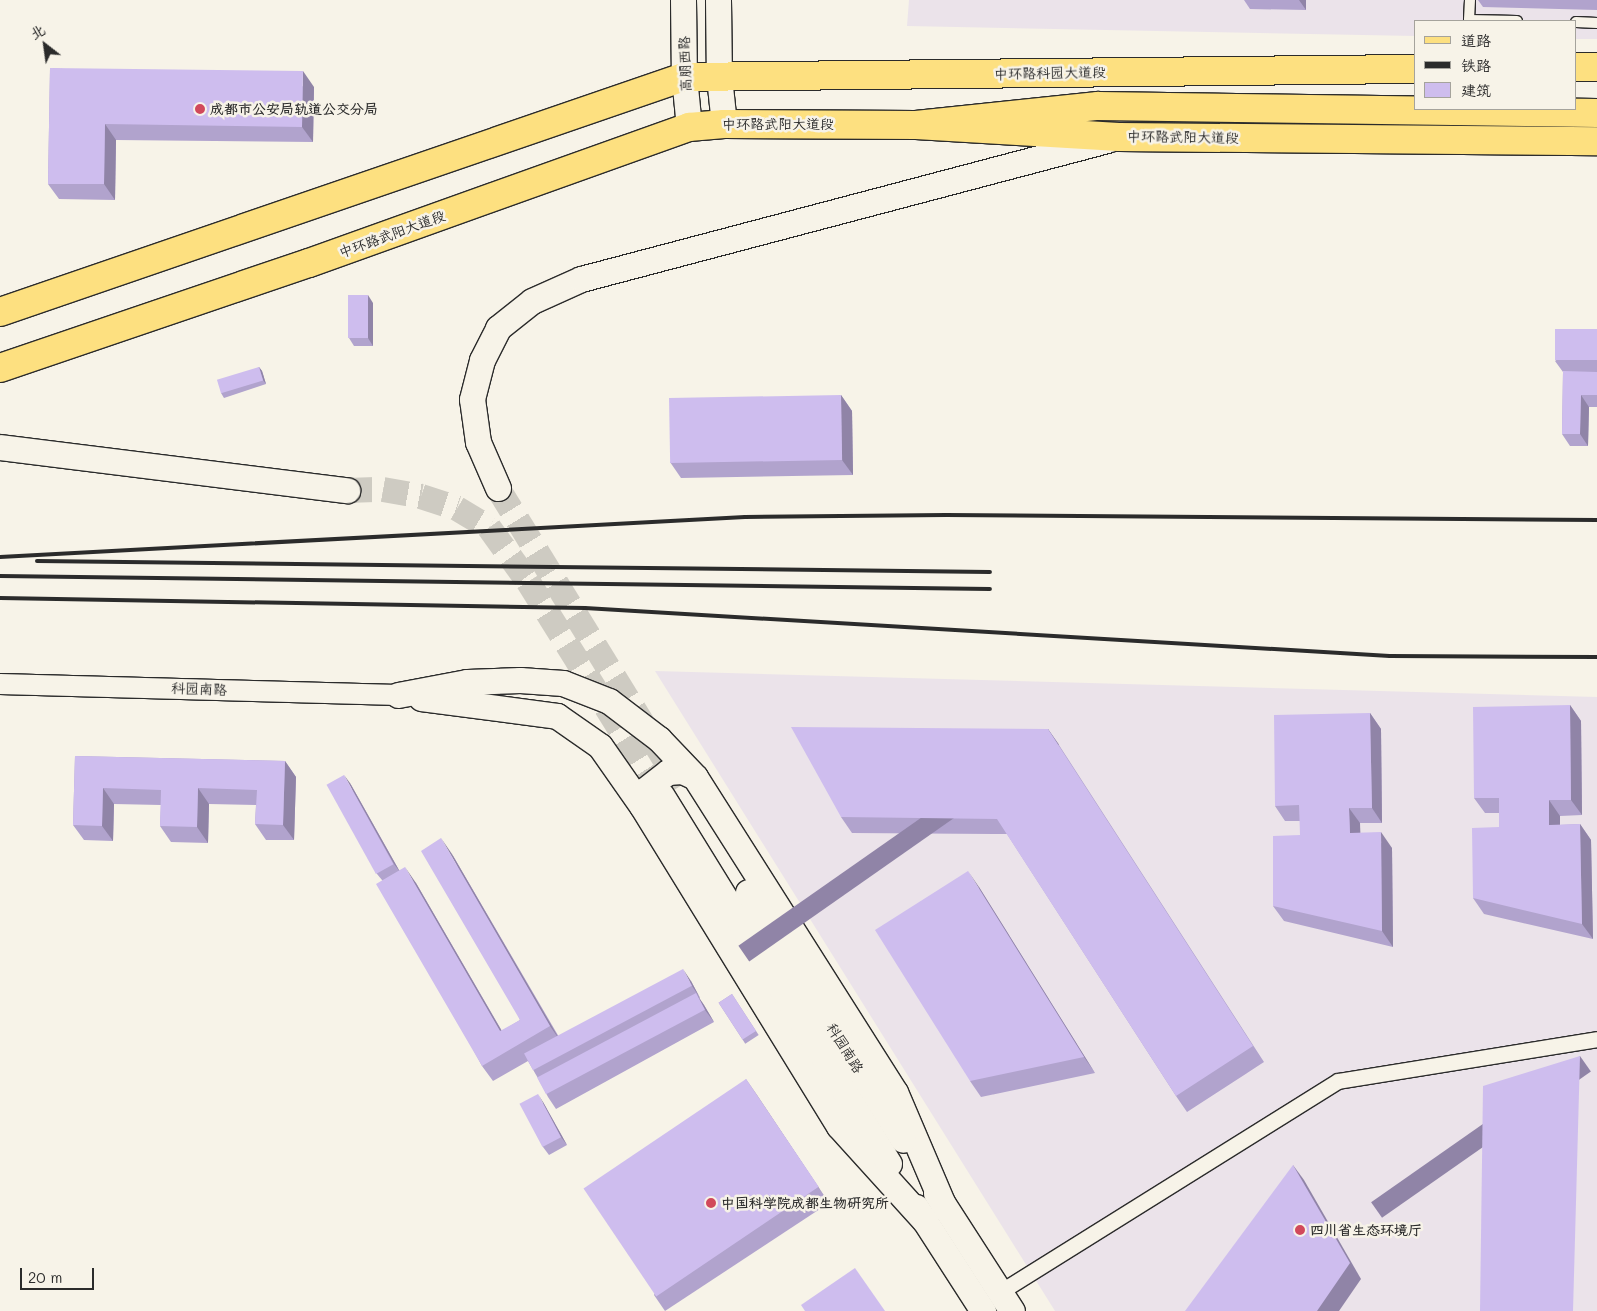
<!DOCTYPE html>
<meta charset="utf-8">
<style>
body{margin:0}
#map{position:relative;width:1597px;height:1311px;overflow:hidden;background:#f7f3e8;font-family:Mali,"LXGW WenKai TC",sans-serif}
div>[style]{position:absolute}
.built>*{inset:0;background:#ebe3ea}
.tertiary-tunnel>*{height:25px;margin-top:-12.5px;transform-origin:0;background:repeating-linear-gradient(90deg,#cecbc2 0 25px,transparent 0 37px)}
.roads{filter:drop-shadow(1px 0 #2b2b2b) drop-shadow(-1px 0 #2b2b2b) drop-shadow(0 1px #2b2b2b) drop-shadow(0 -1px #2b2b2b)}
.service>*{height:10px;margin:-5px;padding:0 5px;transform-origin:5px;border-radius:5px;background:#f7f3e8}
.pedestrian>*{height:15px;margin:-7.5px;padding:0 7.5px;transform-origin:7.5px;border-radius:7.5px;background:#f7f3e8}
.minor>*{height:20px;margin:-10px;padding:0 10px;transform-origin:10px;border-radius:10px;background:#f7f3e8}
.tertiary>*{height:25px;margin:-12.5px;padding:0 12.5px;transform-origin:12.5px;border-radius:12.5px;background:#f7f3e8}
.primary>*{height:28px;margin:-14px;padding:0 14px;transform-origin:14px;border-radius:14px;background:#fde080}
.trunk>*{height:28px;margin:-14px;padding:0 14px;transform-origin:14px;border-radius:14px;background:#fde080}
.rail>*{height:4px;margin:-2px;padding:0 2px;transform-origin:2px;border-radius:2px;background:#2b2b2b}
.wall>*{inset:0;background:#b1a3cd;transform-origin:0 0}
.shaded-wall>*{inset:0;background:#9084a7;transform-origin:0 0}
.building>*{inset:0;background:#cebdee;transform-origin:0 0}
.dots>*{width:14px;height:14px;translate:-50% -50%;box-sizing:border-box;border:2px solid #f7f3e8;border-radius:50%}
span{translate:-50% -50%;white-space:nowrap;text-align:center;line-height:1.15;-webkit-text-stroke:5px #f7f3e8;paint-order:stroke}
.street-label{font-size:14px;color:#2b2b2b}
.poi-label{font-size:14px;color:#2b2b2b;font-weight:700}
.left{translate:0 -50%;text-align:left}
.legend{position:absolute;left:1414px;top:20px;width:162px;height:90px;box-sizing:border-box;background:#f7f3e8;border:1px solid #a5a39c;margin:0;padding:6px 9px;list-style:none;font-size:15px;color:#2b2b2b}
.legend li{display:flex;align-items:center;gap:10px;height:25px}
.legend b{width:25px;border:1px solid #a5a39c}
.north{position:absolute;left:20px;top:20px;width:50px;height:50px;-webkit-text-stroke:4px #f7f3e8;paint-order:stroke;rotate:330deg;font-size:14px;font-weight:700;line-height:20px;text-align:center;color:#2b2b2b}
.north::after{content:'';display:block;margin:auto;width:18px;height:22px;background:#2b2b2b;clip-path:polygon(50% 0,100% 100%,50% 72%,0 100%)}
.scale{position:absolute;left:20px;top:1268px;width:74px;height:22px;box-sizing:border-box;border:2px solid #2b2b2b;border-top:0;padding-left:6px;font-size:15px;line-height:18px;white-space:nowrap;color:#2b2b2b;-webkit-text-stroke:4px #f7f3e8;paint-order:stroke}
</style>
<div id="map">
<div class="built">
<i style="clip-path:polygon(909px 0,1597px 0,1597px 39px,1576px 39px,1576px 21px,1416px 21px,1416px 36px,907px 26px)"></i>
<i style="clip-path:polygon(655px 671px,1597px 697px,1597px 1311px,1055px 1311px)"></i>
</div>
<div class="tertiary-tunnel">
<i style="left:498px;top:488px;width:349px;rotate:58.4deg"></i>
<i style="left:347px;top:490px;width:36px;rotate:-2deg"></i>
<i style="left:383px;top:489px;width:39px;rotate:10deg"></i>
<i style="left:421px;top:496px;width:38px;rotate:18deg"></i>
<i style="left:457px;top:508px;width:37px;rotate:31deg"></i>
<i style="left:489px;top:527px;width:67px;rotate:54.2deg"></i>
<i style="left:528px;top:581px;width:253px;rotate:58.1deg"></i>
</div>
<div class="roads">
<div class="service">
<i style="left:1470px;top:0;width:20px;rotate:93deg"></i>
<i style="left:1469px;top:20px;width:48px;rotate:1.2deg"></i>
<i style="left:1576px;top:22px;width:21px;rotate:3deg"></i>
</div>
<div class="pedestrian">
<i style="left:1000px;top:1292px;width:398px;rotate:-32deg"></i>
<i style="left:1338px;top:1081px;width:262px;rotate:-9.2deg"></i>
</div>
<div class="minor">
<i style="left:0;top:684px;width:398px;rotate:1.6deg"></i>
</div>
<div class="tertiary">
<i style="left:683px;top:0;width:77px;rotate:89.3deg"></i>
<i style="left:684px;top:77px;width:50px;rotate:84.3deg"></i>
<i style="left:718px;top:0;width:77px;rotate:89.3deg"></i>
<i style="left:719px;top:77px;width:47px;rotate:83.9deg"></i>
<i style="left:0;top:447px;width:350px;rotate:7.1deg"></i>
<i style="left:498px;top:488px;width:50px;rotate:-113.5deg"></i>
<i style="left:478px;top:442px;width:43px;rotate:-97.9deg"></i>
<i style="left:472px;top:399px;width:40px;rotate:-75.6deg"></i>
<i style="left:482px;top:360px;width:36px;rotate:-63deg"></i>
<i style="left:498px;top:328px;width:43px;rotate:-38.5deg"></i>
<i style="left:532px;top:301px;width:54px;rotate:-24.2deg"></i>
<i style="left:581px;top:279px;width:544px;rotate:-14.8deg"></i>
<i style="left:398px;top:695px;width:70px;rotate:-10.7deg"></i>
<i style="left:467px;top:682px;width:53px;rotate:-2.2deg"></i>
<i style="left:520px;top:680px;width:43px;rotate:4deg"></i>
<i style="left:563px;top:683px;width:49px;rotate:21.4deg"></i>
<i style="left:609px;top:701px;width:63px;rotate:37.2deg"></i>
<i style="left:659px;top:739px;width:52px;rotate:46.5deg"></i>
<i style="left:695px;top:777px;width:373px;rotate:57.6deg"></i>
<i style="left:895px;top:1092px;width:125px;rotate:66.9deg"></i>
<i style="left:421px;top:698px;width:137px;rotate:7.5deg"></i>
<i style="left:557px;top:716px;width:52px;rotate:34.9deg"></i>
<i style="left:600px;top:746px;width:73px;rotate:55deg"></i>
<i style="left:642px;top:806px;width:376px;rotate:58.4deg"></i>
<i style="left:839px;top:1126px;width:127px;rotate:47.9deg"></i>
<i style="left:662px;top:796px;width:432px;rotate:58.3deg"></i>
<i style="left:642px;top:805px;width:16px;rotate:-76deg"></i>
<i style="left:646px;top:789px;width:28px;rotate:-38deg"></i>
<i style="left:668px;top:772px;width:14px;rotate:-4deg"></i>
<i style="left:682px;top:771px;width:14px;rotate:25deg"></i>
<i style="left:748px;top:892px;width:292px;rotate:58deg"></i>
<i style="left:936px;top:1193px;width:140px;rotate:57.2deg"></i>
<i style="left:916px;top:1207px;width:124px;rotate:57.2deg"></i>
</div>
<div class="primary">
<i style="left:1576px;top:67px;width:21px"></i>
<i style="left:0;top:312px;width:723px;rotate:-18.96deg"></i>
<i style="left:684px;top:77px;width:732px;rotate:-0.63deg"></i>
<i style="left:0;top:368px;width:326px;rotate:-18.8deg"></i>
<i style="left:309px;top:263px;width:404px;rotate:-19.7deg"></i>
<i style="left:689px;top:127px;width:35px;rotate:-5deg"></i>
<i style="left:724px;top:124px;width:192px;rotate:0.3deg"></i>
<i style="left:916px;top:125px;width:203px;rotate:3.4deg"></i>
<i style="left:1119px;top:137px;width:478px;rotate:0.5deg"></i>
</div>
<div class="trunk">
<i style="left:916px;top:125px;width:183px;rotate:-6deg"></i>
<i style="left:1098px;top:106px;width:499px;rotate:0.8deg"></i>
</div>
</div>
<div class="rail">
<i style="left:0;top:557px;width:746px;rotate:-3.07deg"></i>
<i style="left:745px;top:517px;width:201px;rotate:-0.6deg"></i>
<i style="left:946px;top:515px;width:651px;rotate:0.44deg"></i>
<i style="left:37px;top:561px;width:953px;rotate:0.66deg"></i>
<i style="left:0;top:576px;width:990px;rotate:0.75deg"></i>
<i style="left:0;top:598px;width:585px;rotate:0.98deg"></i>
<i style="left:585px;top:608px;width:806px;rotate:3.41deg"></i>
<i style="left:1390px;top:656px;width:207px;rotate:0.3deg"></i>
</div>
<div class="wall">
<i style="clip-path:polygon(1244px 0,1306px 0,1306px 10px,1250px 9px)"></i>
<i style="clip-path:polygon(1478px 0,1597px 0,1597px 10px,1483px 7px)"></i>
<i style="clip-path:polygon(50px 68px,314px 87px,313px 142px,116px 140px,115px 200px,59px 199px,48px 184px)"></i>
<i style="clip-path:polygon(373px 303px,373px 346px,354px 346px,349px 338px)"></i>
<i style="clip-path:polygon(1597px 329px,1597px 407px,1589px 407px,1588px 446px,1570px 446px,1562px 434px,1563px 372px,1555px 361px)"></i>
<i style="clip-path:polygon(259px 367px,262px 371px,266px 384px,224px 398px,221px 393px)"></i>
<i style="clip-path:polygon(841px 395px,852px 411px,853px 475px,681px 478px,670px 462px)"></i>
<i style="clip-path:polygon(1570px 705px,1581px 721px,1582px 815px,1560px 816px,1560px 825px,1580px 824px,1591px 840px,1593px 939px,1484px 914px,1473px 898px,1499px 827px,1499px 813px,1485px 813px,1474px 798px)"></i>
<i style="clip-path:polygon(1370px 713px,1381px 729px,1382px 823px,1360px 823px,1360px 833px,1392px 848px,1393px 947px,1284px 921px,1273px 906px,1300px 835px,1300px 821px,1285px 821px,1275px 806px)"></i>
<i style="clip-path:polygon(1048px 729px,1059px 745px,1264px 1062px,1187px 1112px,1176px 1096px,1007px 834px,852px 833px,841px 817px)"></i>
<i style="clip-path:polygon(75px 756px,285px 761px,296px 777px,294px 840px,266px 840px,255px 824px,256px 805px,209px 804px,208px 843px,171px 842px,160px 826px,161px 805px,114px 804px,113px 841px,84px 840px,73px 825px)"></i>
<i style="clip-path:polygon(350px 783px,399px 870px,416px 883px,502px 1031px,520px 1020px,452px 854px,559px 1037px,691px 981px,700px 998px,699px 998px,704px 1005px,714px 1022px,556px 1109px,548px 1097px,539px 1080px,528px 1061px,493px 1081px,482px 1066px,382px 880px,377px 874px)"></i>
<i style="clip-path:polygon(979px 887px,1095px 1073px,981px 1097px,970px 1081px)"></i>
<i style="left:732px;top:994px;width:49px;height:16px;rotate:57deg"></i>
<i style="clip-path:polygon(746px 1079px,829px 1203px,665px 1311px,654px 1295px)"></i>
<i style="clip-path:polygon(543px 1102px,567px 1145px,549px 1155px,543px 1147px)"></i>
</div>
<div class="shaded-wall">
<i style="clip-path:polygon(1299px 0,1306px 0,1306px 10px)"></i>
<i style="clip-path:polygon(303px 71px,314px 87px,313px 142px,302px 127px)"></i>
<i style="clip-path:polygon(105px 124px,116px 140px,115px 200px,104px 184px)"></i>
<i style="clip-path:polygon(368px 295px,373px 303px,373px 346px,368px 338px)"></i>
<i style="clip-path:polygon(259px 367px,262px 371px,266px 384px,263px 380px)"></i>
<i style="clip-path:polygon(841px 395px,852px 411px,853px 475px,842px 460px)"></i>
<i style="clip-path:polygon(1581px 395px,1589px 407px,1588px 446px,1580px 434px)"></i>
<i style="clip-path:polygon(1570px 705px,1581px 721px,1582px 815px,1571px 800px)"></i>
<i style="clip-path:polygon(1370px 713px,1381px 729px,1382px 823px,1372px 808px)"></i>
<i style="left:1048px;top:729px;width:19px;height:378px;rotate:55deg"></i>
<i style="clip-path:polygon(285px 761px,296px 777px,294px 840px,283px 825px)"></i>
<i style="clip-path:polygon(344px 775px,350px 783px,400px 872px,394px 864px)"></i>
<i style="clip-path:polygon(103px 788px,114px 804px,113px 841px,102px 826px)"></i>
<i style="clip-path:polygon(198px 788px,209px 804px,208px 843px,197px 827px)"></i>
<i style="clip-path:polygon(1549px 800px,1560px 816px,1560px 841px,1549px 825px)"></i>
<i style="clip-path:polygon(1349px 808px,1360px 823px,1361px 849px,1350px 833px)"></i>
<i style="clip-path:polygon(1580px 824px,1591px 840px,1593px 939px,1582px 924px)"></i>
<i style="clip-path:polygon(1381px 832px,1392px 848px,1393px 947px,1382px 931px)"></i>
<i style="clip-path:polygon(441px 838px,452px 854px,561px 1042px,550px 1026px)"></i>
<i style="clip-path:polygon(405px 867px,416px 883px,511px 1047px,500px 1031px)"></i>
<i style="clip-path:polygon(968px 871px,979px 887px,1095px 1073px,1084px 1057px)"></i>
<i style="clip-path:polygon(683px 969px,691px 981px,700px 998px,692px 986px)"></i>
<i style="clip-path:polygon(696px 993px,704px 1005px,714px 1022px,705px 1010px)"></i>
<i style="left:1580px;top:1056px;width:19px;height:255px;rotate:55deg"></i>
<i style="clip-path:polygon(746px 1079px,757px 1095px,829px 1203px,818px 1187px)"></i>
<i style="clip-path:polygon(538px 1094px,543px 1102px,567px 1145px,561px 1137px)"></i>
<i style="clip-path:polygon(1293px 1165px,1304px 1180px,1361px 1279px,1339px 1311px,1317px 1311px)"></i>
</div>
<div class="building">
<i style="clip-path:polygon(50px 68px,303px 71px,302px 127px,105px 124px,104px 184px,48px 184px)"></i>
<i style="left:368px;top:295px;width:43px;height:20px;rotate:90deg"></i>
<i style="left:1597px;top:329px;width:31px;height:42px;rotate:90deg"></i>
<i style="left:259px;top:367px;width:14px;height:44px;rotate:73deg"></i>
<i style="clip-path:polygon(1563px 371px,1597px 372px,1597px 395px,1581px 395px,1580px 434px,1562px 434px)"></i>
<i style="left:841px;top:395px;width:65px;height:172px;rotate:89deg"></i>
<i style="clip-path:polygon(1570px 705px,1571px 800px,1549px 800px,1549px 825px,1580px 824px,1582px 924px,1473px 898px,1472px 828px,1499px 827px,1499px 798px,1474px 798px,1473px 707px)"></i>
<i style="clip-path:polygon(1370px 713px,1372px 808px,1349px 808px,1350px 833px,1381px 832px,1382px 931px,1273px 906px,1273px 836px,1300px 835px,1299px 805px,1275px 806px,1274px 715px)"></i>
<i style="clip-path:polygon(791px 727px,1048px 729px,1253px 1046px,1176px 1096px,997px 819px,841px 817px)"></i>
<i style="clip-path:polygon(75px 756px,285px 761px,283px 825px,255px 824px,257px 790px,198px 788px,197px 827px,160px 826px,161px 790px,103px 788px,102px 826px,73px 825px)"></i>
<i style="left:344px;top:775px;width:102px;height:20px;rotate:61deg"></i>
<i style="clip-path:polygon(441px 838px,550px 1026px,482px 1066px,376px 884px,405px 867px,500px 1031px,520px 1020px,421px 851px)"></i>
<i style="clip-path:polygon(968px 871px,1084px 1057px,970px 1081px,875px 930px)"></i>
<i style="left:683px;top:969px;width:19px;height:180px;rotate:62deg"></i>
<i style="left:696px;top:993px;width:19px;height:180px;rotate:62deg"></i>
<i style="left:732px;top:994px;width:44px;height:16px;rotate:57deg"></i>
<i style="clip-path:polygon(1580px 1056px,1573px 1311px,1480px 1311px,1483px 1086px)"></i>
<i style="left:746px;top:1079px;width:130px;height:196px;rotate:56deg"></i>
<i style="left:538px;top:1094px;width:49px;height:21px;rotate:62deg"></i>
<i style="clip-path:polygon(1293px 1165px,1350px 1263px,1317px 1311px,1185px 1311px)"></i>
<i style="clip-path:polygon(855px 1268px,885px 1311px,805px 1311px,801px 1305px)"></i>
</div>
<div class="dots">
<i style="left:200px;top:109px;background:#d1495b"></i>
<i style="left:711px;top:1203px;background:#d1495b"></i>
<i style="left:1300px;top:1230px;background:#d1495b"></i>
</div>
<div class="street-label">
<span style="left:685px;top:64px;rotate:-92deg">高朋西路</span>
<span style="left:1050px;top:73px;rotate:-1deg">中环路科园大道段</span>
<span style="left:778px;top:124px">中环路武阳大道段</span>
<span style="left:1183px;top:137px;rotate:1deg">中环路武阳大道段</span>
<span style="left:392px;top:234px;rotate:-20deg">中环路武阳大道段</span>
<span style="left:199px;top:689px;rotate:2deg">科园南路</span>
<span style="left:845px;top:1048px;rotate:58deg">科园南路</span>
</div>
<div class="poi-label">
<span class="left" style="left:210px;top:109px">成都市公安局轨道公交分局</span>
<span class="left" style="left:721px;top:1203px">中国科学院成都生物研究所</span>
<span class="left" style="left:1310px;top:1230px">四川省生态环境厅</span>
</div>
<ul class="legend">
<li><b style="height:6px;background:#fde080"></b>道路</li>
<li><b style="height:6px;background:#2b2b2b"></b>铁路</li>
<li><b style="height:14px;background:#cebdee"></b>建筑</li>
</ul>
<div class="north">北</div>
<div class="scale">20 m</div>
</div>
